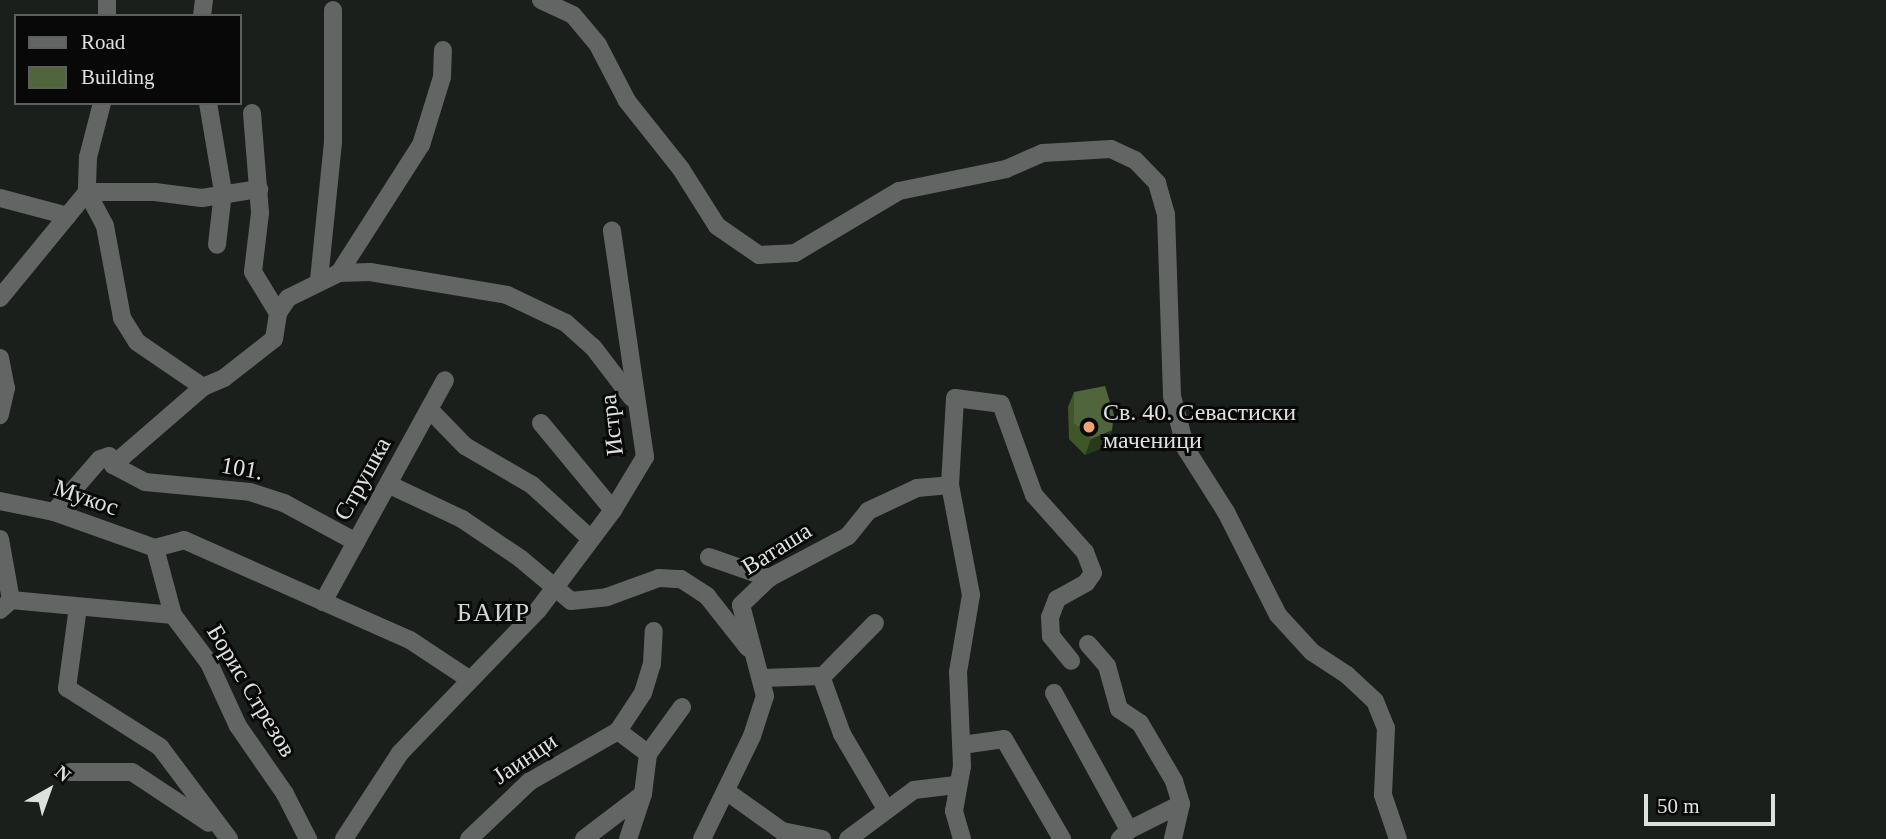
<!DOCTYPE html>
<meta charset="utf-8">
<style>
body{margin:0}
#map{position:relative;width:1886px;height:839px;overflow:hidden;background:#1b1f1c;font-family:"Times New Roman",serif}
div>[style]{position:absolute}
.minor>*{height:18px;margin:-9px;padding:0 9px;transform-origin:9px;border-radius:9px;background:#636564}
.wall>*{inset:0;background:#3f5627}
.shaded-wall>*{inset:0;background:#293a1a}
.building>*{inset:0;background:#50653b}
.dots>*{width:19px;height:19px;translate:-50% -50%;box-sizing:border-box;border:4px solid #070807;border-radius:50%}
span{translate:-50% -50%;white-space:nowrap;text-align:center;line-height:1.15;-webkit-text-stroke:6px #070807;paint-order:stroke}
.poi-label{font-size:24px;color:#dee0df}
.left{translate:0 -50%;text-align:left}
.street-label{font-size:24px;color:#dee0df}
.neighbourhood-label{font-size:26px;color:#d1d6d2;letter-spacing:2px}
.legend{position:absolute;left:14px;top:14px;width:228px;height:91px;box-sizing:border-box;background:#070807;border:2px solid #5d5e5d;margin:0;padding:9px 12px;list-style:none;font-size:21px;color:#dee0df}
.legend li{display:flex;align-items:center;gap:14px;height:35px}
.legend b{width:35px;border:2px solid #5d5e5d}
.north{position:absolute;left:14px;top:755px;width:70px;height:70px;-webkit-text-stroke:5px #070807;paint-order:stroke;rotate:40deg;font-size:19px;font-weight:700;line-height:28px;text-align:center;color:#dee0df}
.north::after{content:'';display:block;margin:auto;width:24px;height:32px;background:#dee0df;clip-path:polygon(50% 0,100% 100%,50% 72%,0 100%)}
.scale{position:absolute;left:1644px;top:794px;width:131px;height:32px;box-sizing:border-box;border:4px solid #dee0df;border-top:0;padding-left:9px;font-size:21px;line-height:24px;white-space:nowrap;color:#dee0df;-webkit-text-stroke:5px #070807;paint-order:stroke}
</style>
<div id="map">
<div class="minor">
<i style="left:107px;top:0;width:16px;rotate:90deg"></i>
<i style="left:541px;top:0;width:35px;rotate:25deg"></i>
<i style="left:573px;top:15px;width:39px;rotate:50deg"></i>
<i style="left:598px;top:45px;width:63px;rotate:62.6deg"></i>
<i style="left:627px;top:101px;width:87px;rotate:51.5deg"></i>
<i style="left:681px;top:169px;width:67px;rotate:57.7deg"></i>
<i style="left:717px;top:226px;width:51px;rotate:34.6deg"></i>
<i style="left:759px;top:255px;width:36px;rotate:-3deg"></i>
<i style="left:795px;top:253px;width:121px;rotate:-30.8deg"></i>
<i style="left:899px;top:191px;width:109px;rotate:-11.6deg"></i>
<i style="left:1006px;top:169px;width:40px;rotate:-23.4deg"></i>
<i style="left:1043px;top:153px;width:68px;rotate:-3.4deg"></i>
<i style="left:1111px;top:149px;width:26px;rotate:25deg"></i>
<i style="left:1135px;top:160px;width:32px;rotate:46deg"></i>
<i style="left:1157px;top:183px;width:32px;rotate:74deg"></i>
<i style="left:1166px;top:214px;width:182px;rotate:88.1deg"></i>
<i style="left:1172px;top:396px;width:55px;rotate:75.2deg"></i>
<i style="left:1186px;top:449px;width:75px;rotate:57.6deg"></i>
<i style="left:1226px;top:512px;width:115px;rotate:63.2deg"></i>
<i style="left:1278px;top:615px;width:50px;rotate:47.4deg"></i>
<i style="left:1312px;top:652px;width:42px;rotate:33.3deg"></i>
<i style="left:1347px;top:675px;width:38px;rotate:43deg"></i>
<i style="left:1375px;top:701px;width:29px;rotate:68deg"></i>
<i style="left:1386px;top:728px;width:67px;rotate:92.6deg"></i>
<i style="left:1383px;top:795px;width:46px;rotate:71.2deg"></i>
<i style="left:202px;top:16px;width:16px;rotate:-83deg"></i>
<i style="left:102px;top:103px;width:56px;rotate:104.5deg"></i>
<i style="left:88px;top:157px;width:35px;rotate:92deg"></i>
<i style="left:87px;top:192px;width:38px;rotate:62deg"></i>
<i style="left:105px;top:226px;width:94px;rotate:79.5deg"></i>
<i style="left:122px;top:318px;width:28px;rotate:58deg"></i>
<i style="left:137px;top:342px;width:80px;rotate:34.3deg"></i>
<i style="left:208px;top:103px;width:90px;rotate:80.4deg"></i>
<i style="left:223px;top:192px;width:53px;rotate:96.5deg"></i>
<i style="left:252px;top:113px;width:100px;rotate:85.4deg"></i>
<i style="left:260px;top:213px;width:59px;rotate:96.8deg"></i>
<i style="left:253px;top:272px;width:48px;rotate:58.6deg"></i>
<i style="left:0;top:198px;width:70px;rotate:14.8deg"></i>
<i style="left:339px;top:273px;width:31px;rotate:-2deg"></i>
<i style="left:370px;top:272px;width:139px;rotate:9.5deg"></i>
<i style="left:507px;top:295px;width:65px;rotate:25.4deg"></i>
<i style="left:566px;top:323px;width:36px;rotate:42deg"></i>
<i style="left:593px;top:347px;width:64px;rotate:52.6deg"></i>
<i style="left:319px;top:280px;width:140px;rotate:-84.2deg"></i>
<i style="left:333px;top:141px;width:131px;rotate:-90deg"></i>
<i style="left:0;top:298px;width:137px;rotate:-50.6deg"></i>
<i style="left:87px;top:192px;width:68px"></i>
<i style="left:155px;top:192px;width:47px;rotate:7.3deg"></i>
<i style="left:202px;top:198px;width:58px;rotate:-9deg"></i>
<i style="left:0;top:358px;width:31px;rotate:79deg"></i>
<i style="left:6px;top:388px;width:28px;rotate:103deg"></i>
<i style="left:429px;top:409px;width:52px;rotate:45.8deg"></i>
<i style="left:465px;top:446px;width:78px;rotate:30.2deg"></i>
<i style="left:532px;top:485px;width:80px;rotate:42.5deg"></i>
<i style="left:541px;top:423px;width:113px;rotate:50.4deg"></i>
<i style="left:113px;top:465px;width:36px;rotate:28deg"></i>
<i style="left:145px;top:482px;width:105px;rotate:5.4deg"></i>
<i style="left:250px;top:492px;width:36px;rotate:18deg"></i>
<i style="left:284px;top:503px;width:82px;rotate:28.4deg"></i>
<i style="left:390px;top:485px;width:80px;rotate:25.3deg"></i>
<i style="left:462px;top:519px;width:71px;rotate:34.1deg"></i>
<i style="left:521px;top:559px;width:65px;rotate:40deg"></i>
<i style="left:571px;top:601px;width:36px;rotate:-6deg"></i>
<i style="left:607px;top:597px;width:55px;rotate:-20.1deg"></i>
<i style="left:659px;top:578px;width:22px;rotate:3deg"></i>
<i style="left:681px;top:579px;width:31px;rotate:33deg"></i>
<i style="left:707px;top:596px;width:66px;rotate:51.7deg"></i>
<i style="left:0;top:501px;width:55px;rotate:11.5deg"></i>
<i style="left:54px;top:512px;width:107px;rotate:19.6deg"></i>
<i style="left:54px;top:512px;width:70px;rotate:-49deg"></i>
<i style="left:100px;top:459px;width:9px;rotate:-18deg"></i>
<i style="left:109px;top:456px;width:10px;rotate:66deg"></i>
<i style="left:113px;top:465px;width:119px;rotate:-40.9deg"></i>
<i style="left:203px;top:387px;width:23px;rotate:-23deg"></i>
<i style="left:224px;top:378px;width:63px;rotate:-38deg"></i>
<i style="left:274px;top:339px;width:26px;rotate:-81deg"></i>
<i style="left:278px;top:313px;width:18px;rotate:-56deg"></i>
<i style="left:288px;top:298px;width:57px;rotate:-26.1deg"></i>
<i style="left:339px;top:273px;width:152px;rotate:-57.4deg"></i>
<i style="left:421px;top:145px;width:71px;rotate:-72.8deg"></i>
<i style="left:442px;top:77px;width:27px;rotate:-88deg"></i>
<i style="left:0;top:539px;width:62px;rotate:79.8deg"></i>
<i style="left:155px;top:548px;width:30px;rotate:-15deg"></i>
<i style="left:184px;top:540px;width:247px;rotate:23.9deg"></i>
<i style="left:410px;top:640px;width:71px;rotate:33.5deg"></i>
<i style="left:155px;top:548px;width:69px;rotate:75deg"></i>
<i style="left:709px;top:557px;width:64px;rotate:19.3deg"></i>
<i style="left:323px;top:602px;width:253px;rotate:-61.2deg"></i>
<i style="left:78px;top:607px;width:82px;rotate:97.7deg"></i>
<i style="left:67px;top:688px;width:110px;rotate:32.4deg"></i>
<i style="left:160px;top:747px;width:115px;rotate:53.1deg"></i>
<i style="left:0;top:610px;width:15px;rotate:-42deg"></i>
<i style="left:11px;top:600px;width:163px;rotate:5.3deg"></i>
<i style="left:173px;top:615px;width:60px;rotate:53.1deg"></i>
<i style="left:209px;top:663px;width:69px;rotate:65.3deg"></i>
<i style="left:238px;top:726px;width:83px;rotate:55.3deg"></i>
<i style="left:285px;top:794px;width:51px;rotate:62.9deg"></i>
<i style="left:1088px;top:644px;width:29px;rotate:49deg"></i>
<i style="left:1107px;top:666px;width:45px;rotate:74.4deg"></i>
<i style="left:1119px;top:709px;width:25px;rotate:34deg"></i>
<i style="left:1140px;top:723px;width:67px;rotate:59.6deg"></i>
<i style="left:1174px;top:781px;width:24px;rotate:73deg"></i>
<i style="left:1181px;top:804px;width:36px;rotate:103deg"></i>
<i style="left:763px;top:678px;width:58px;rotate:-2deg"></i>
<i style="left:821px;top:676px;width:62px;rotate:70.1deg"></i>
<i style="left:842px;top:734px;width:87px;rotate:59.6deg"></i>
<i style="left:821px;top:678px;width:77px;rotate:-45.5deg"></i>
<i style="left:1054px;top:693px;width:156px;rotate:61.3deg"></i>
<i style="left:1129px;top:830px;width:13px;rotate:135deg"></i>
<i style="left:618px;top:731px;width:38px;rotate:37deg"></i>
<i style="left:648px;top:754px;width:40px;rotate:97.1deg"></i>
<i style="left:643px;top:794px;width:47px;rotate:108.4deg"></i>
<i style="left:962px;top:745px;width:42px;rotate:-8.1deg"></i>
<i style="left:1004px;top:739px;width:116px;rotate:59.9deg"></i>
<i style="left:648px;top:754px;width:58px;rotate:-54.1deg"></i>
<i style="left:70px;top:772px;width:62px"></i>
<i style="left:132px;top:772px;width:92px;rotate:33.5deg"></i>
<i style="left:726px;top:791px;width:69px;rotate:35.5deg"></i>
<i style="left:782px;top:831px;width:41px;rotate:11.3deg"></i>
<i style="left:1129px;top:830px;width:58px;rotate:-26.6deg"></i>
<i style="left:344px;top:839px;width:103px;rotate:-56.9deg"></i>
<i style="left:400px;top:753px;width:199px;rotate:-46deg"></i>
<i style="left:538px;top:610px;width:125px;rotate:-53.1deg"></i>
<i style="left:613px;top:510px;width:62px;rotate:-58.9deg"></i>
<i style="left:645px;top:457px;width:229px;rotate:-98.3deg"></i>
<i style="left:469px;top:839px;width:83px;rotate:-43.5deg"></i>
<i style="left:529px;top:782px;width:103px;rotate:-29.8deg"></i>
<i style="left:618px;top:731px;width:45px;rotate:-56.7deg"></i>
<i style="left:643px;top:693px;width:30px;rotate:-73deg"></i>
<i style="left:652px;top:664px;width:33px;rotate:-87deg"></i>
<i style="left:584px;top:839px;width:74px;rotate:-37.3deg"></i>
<i style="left:702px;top:839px;width:114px;rotate:-64.1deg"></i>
<i style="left:752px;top:736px;width:42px;rotate:-72deg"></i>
<i style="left:765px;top:696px;width:94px;rotate:-104.8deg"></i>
<i style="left:741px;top:605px;width:39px;rotate:-44deg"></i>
<i style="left:769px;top:578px;width:89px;rotate:-28deg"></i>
<i style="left:848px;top:536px;width:32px;rotate:-51deg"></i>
<i style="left:868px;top:511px;width:54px;rotate:-25.1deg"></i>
<i style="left:917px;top:488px;width:33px;rotate:-5deg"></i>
<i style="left:848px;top:839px;width:82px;rotate:-36.6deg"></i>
<i style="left:914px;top:790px;width:42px;rotate:-6.8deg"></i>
<i style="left:962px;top:839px;width:29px;rotate:-106deg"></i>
<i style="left:954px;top:811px;width:46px;rotate:-79.9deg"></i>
<i style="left:962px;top:766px;width:94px;rotate:-92.4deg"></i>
<i style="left:958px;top:672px;width:78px;rotate:-80.4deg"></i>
<i style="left:971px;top:595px;width:112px;rotate:-100.8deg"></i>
<i style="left:950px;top:485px;width:87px;rotate:-86.7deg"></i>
<i style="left:955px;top:398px;width:46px;rotate:7.4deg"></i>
<i style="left:1001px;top:404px;width:97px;rotate:70.1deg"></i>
<i style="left:1034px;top:495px;width:76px;rotate:48.2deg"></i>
<i style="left:1085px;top:552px;width:22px;rotate:69deg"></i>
<i style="left:1093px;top:573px;width:12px;rotate:125deg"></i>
<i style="left:1086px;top:583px;width:33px;rotate:151deg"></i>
<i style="left:1057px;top:599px;width:19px;rotate:111deg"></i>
<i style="left:1050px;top:617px;width:19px;rotate:87deg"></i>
<i style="left:1051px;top:636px;width:32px;rotate:51deg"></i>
</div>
<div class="wall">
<i style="clip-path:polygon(1074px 392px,1112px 430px,1106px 446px,1085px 455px,1069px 439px,1068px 407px)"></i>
</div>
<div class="shaded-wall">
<i style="clip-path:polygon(1112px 430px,1106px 446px,1085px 455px,1091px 439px)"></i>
</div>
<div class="building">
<i style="clip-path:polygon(1105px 386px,1114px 415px,1112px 430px,1091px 439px,1074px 423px,1074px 392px)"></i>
</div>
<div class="dots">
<i style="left:1089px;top:427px;background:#efa376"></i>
</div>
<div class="poi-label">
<span class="left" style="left:1103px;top:427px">Св. 40. Севастиски<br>маченици</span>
</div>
<div class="street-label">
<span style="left:612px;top:425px;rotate:-97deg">Истра</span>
<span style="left:242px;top:469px;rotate:10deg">101.</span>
<span style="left:363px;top:479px;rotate:-61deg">Струшка</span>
<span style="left:86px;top:498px;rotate:19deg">Мукос</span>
<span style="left:777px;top:549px;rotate:-32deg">Ваташа</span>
<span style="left:251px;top:691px;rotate:59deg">Борис Стрезов</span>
<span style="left:525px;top:759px;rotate:-34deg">Јаинци</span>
</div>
<div class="neighbourhood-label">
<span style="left:494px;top:613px">БАИР</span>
</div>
<ul class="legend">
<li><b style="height:9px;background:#636564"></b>Road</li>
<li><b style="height:19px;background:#50653b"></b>Building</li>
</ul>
<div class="north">N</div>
<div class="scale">50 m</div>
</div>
